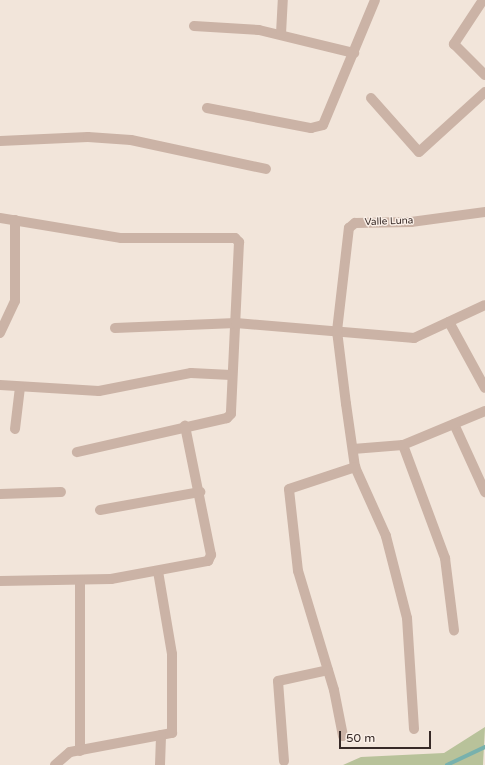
<!DOCTYPE html>
<style>
body{margin:0}
#map{position:relative;width:485px;height:765px;overflow:hidden;background:#f2e5da;font-family:"Varela Round",sans-serif}
div>[style]{position:absolute}
.green>*{inset:0;background:#b8c29a}
.stream>*{height:3.5px;margin:-1.75px;padding:0 1.75px;transform-origin:1.75px;border-radius:1.75px;background:#78b1ad}
.minor>*{height:10px;margin:-5px;padding:0 5px;transform-origin:5px;border-radius:5px;background:#cbb3a6}
span{translate:-50% -50%;white-space:nowrap;text-align:center;line-height:1.15;-webkit-text-stroke:3px #faefe7;paint-order:stroke}
.street-label{font-size:10px;color:#372a27}
.scale{position:absolute;left:339px;top:731px;width:92px;height:18px;box-sizing:border-box;border:2px solid #372a27;border-top:0;padding-left:5px;font-size:12px;line-height:14px;white-space:nowrap;color:#372a27;-webkit-text-stroke:3px #faefe7;paint-order:stroke}
</style>
<div id="map">
<div class="green">
<i style="clip-path:polygon(485px 727px,483px 765px,343px 765px,361px 757px,444px 753px)"></i>
</div>
<div class="stream">
<i style="left:447px;top:765px;width:42px;rotate:-25.3deg"></i>
</div>
<div class="minor">
<i style="left:483px;top:0;width:53px;rotate:123.4deg"></i>
<i style="left:454px;top:44px;width:44px;rotate:45deg"></i>
<i style="left:194px;top:26px;width:65px;rotate:3.5deg"></i>
<i style="left:259px;top:30px;width:98px;rotate:13.6deg"></i>
<i style="left:281px;top:34px;width:34px;rotate:-87deg"></i>
<i style="left:371px;top:98px;width:72px;rotate:48.4deg"></i>
<i style="left:419px;top:152px;width:89px;rotate:-42.3deg"></i>
<i style="left:207px;top:108px;width:106px;rotate:10.9deg"></i>
<i style="left:311px;top:128px;width:12px;rotate:-14deg"></i>
<i style="left:323px;top:125px;width:135px;rotate:-67.4deg"></i>
<i style="left:0;top:141px;width:88px;rotate:-2.6deg"></i>
<i style="left:88px;top:137px;width:43px;rotate:4deg"></i>
<i style="left:131px;top:140px;width:138px;rotate:12.1deg"></i>
<i style="left:0;top:218px;width:123px;rotate:9.4deg"></i>
<i style="left:121px;top:238px;width:114px"></i>
<i style="left:235px;top:238px;width:6px;rotate:45deg"></i>
<i style="left:239px;top:242px;width:172px;rotate:92.7deg"></i>
<i style="left:231px;top:414px;width:6px;rotate:135deg"></i>
<i style="left:227px;top:418px;width:154px;rotate:167.2deg"></i>
<i style="left:449px;top:322px;width:75px;rotate:61.4deg"></i>
<i style="left:115px;top:328px;width:121px;rotate:-2.4deg"></i>
<i style="left:236px;top:323px;width:179px;rotate:4.8deg"></i>
<i style="left:414px;top:338px;width:78px;rotate:-24.9deg"></i>
<i style="left:0;top:333px;width:35px;rotate:-65deg"></i>
<i style="left:15px;top:301px;width:81px;rotate:-90deg"></i>
<i style="left:0;top:385px;width:99px;rotate:3.5deg"></i>
<i style="left:99px;top:391px;width:94px;rotate:-11.1deg"></i>
<i style="left:191px;top:373px;width:40px;rotate:2.9deg"></i>
<i style="left:454px;top:424px;width:75px;rotate:65.5deg"></i>
<i style="left:15px;top:429px;width:42px;rotate:-83.2deg"></i>
<i style="left:403px;top:445px;width:121px;rotate:69.6deg"></i>
<i style="left:445px;top:558px;width:73px;rotate:82.9deg"></i>
<i style="left:353px;top:449px;width:50px;rotate:-4.6deg"></i>
<i style="left:403px;top:445px;width:89px;rotate:-22.5deg"></i>
<i style="left:0;top:494px;width:61px;rotate:-1.9deg"></i>
<i style="left:100px;top:510px;width:102px;rotate:-10.2deg"></i>
<i style="left:0;top:581px;width:111px;rotate:-1deg"></i>
<i style="left:111px;top:579px;width:99px;rotate:-10.5deg"></i>
<i style="left:208px;top:561px;width:7px;rotate:-63deg"></i>
<i style="left:211px;top:555px;width:132px;rotate:-101.4deg"></i>
<i style="left:414px;top:729px;width:111px;rotate:-93.6deg"></i>
<i style="left:407px;top:618px;width:85px;rotate:-104.4deg"></i>
<i style="left:386px;top:536px;width:76px;rotate:-114.2deg"></i>
<i style="left:355px;top:467px;width:64px;rotate:-98.1deg"></i>
<i style="left:346px;top:404px;width:74px;rotate:-97deg"></i>
<i style="left:337px;top:331px;width:104px;rotate:-83.4deg"></i>
<i style="left:349px;top:228px;width:8px;rotate:-40deg"></i>
<i style="left:355px;top:223px;width:56px;rotate:-1deg"></i>
<i style="left:411px;top:222px;width:75px;rotate:-7.7deg"></i>
<i style="left:343px;top:736px;width:47px;rotate:-101.1deg"></i>
<i style="left:334px;top:690px;width:124px;rotate:-106.8deg"></i>
<i style="left:298px;top:571px;width:82px;rotate:-96.3deg"></i>
<i style="left:289px;top:489px;width:70px;rotate:-18.4deg"></i>
<i style="left:80px;top:751px;width:171px;rotate:-90deg"></i>
<i style="left:284px;top:761px;width:80px;rotate:-94.3deg"></i>
<i style="left:278px;top:681px;width:51px;rotate:-12.4deg"></i>
<i style="left:55px;top:765px;width:20px;rotate:-41deg"></i>
<i style="left:70px;top:752px;width:104px;rotate:-10.6deg"></i>
<i style="left:172px;top:733px;width:79px;rotate:-90deg"></i>
<i style="left:172px;top:654px;width:84px;rotate:-99.6deg"></i>
<i style="left:160px;top:765px;width:30px;rotate:-88deg"></i>
</div>
<div class="street-label">
<span style="left:389px;top:222px;rotate:-2deg">Valle Luna</span>
</div>
<div class="scale">50 m</div>
</div>
